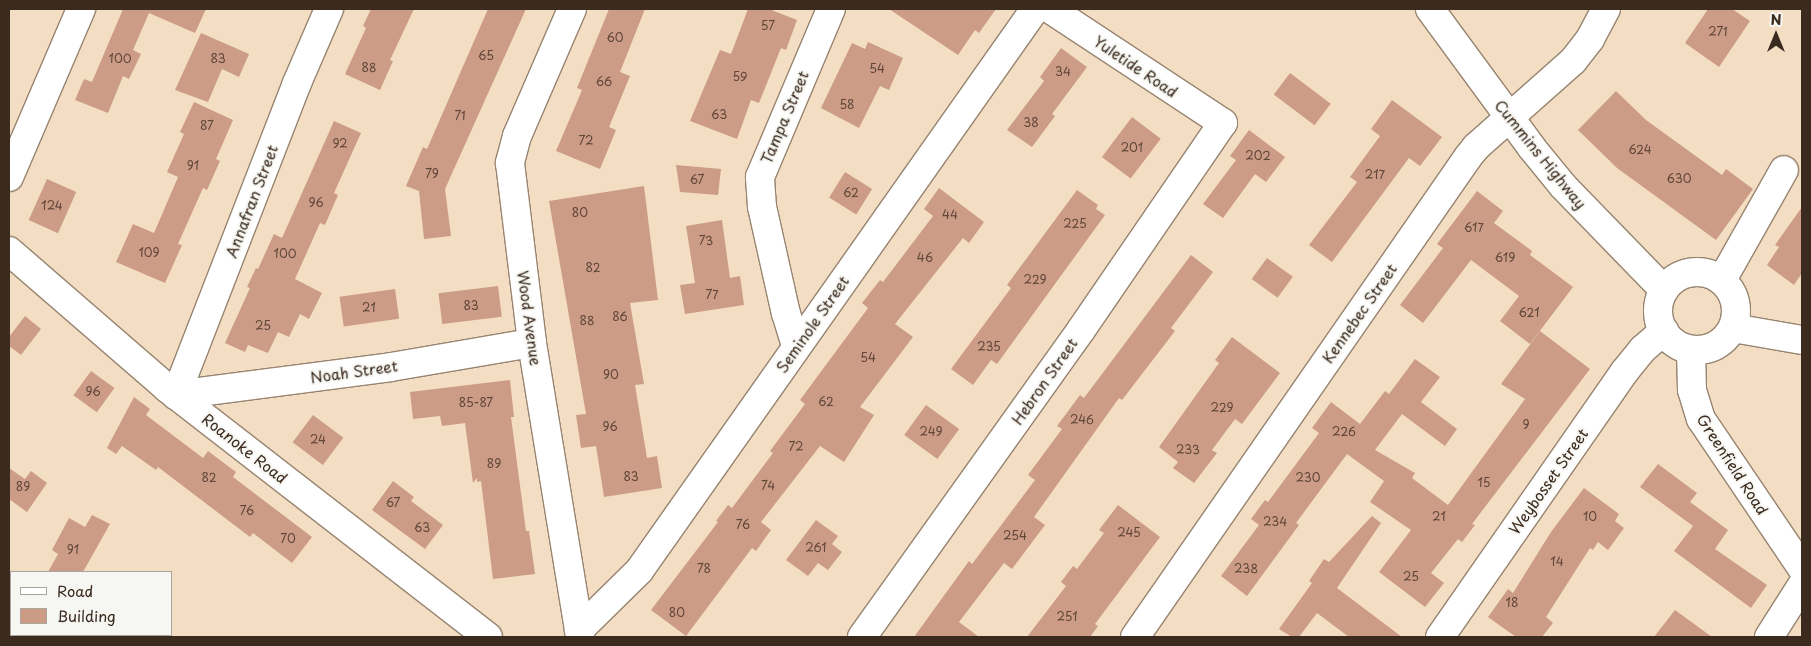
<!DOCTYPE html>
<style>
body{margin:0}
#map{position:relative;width:1811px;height:646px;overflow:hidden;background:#f3dec3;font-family:"Playpen Sans",sans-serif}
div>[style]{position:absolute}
.building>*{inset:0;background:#cc9c86;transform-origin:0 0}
.roads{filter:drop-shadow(1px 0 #978470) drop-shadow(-1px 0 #978470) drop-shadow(0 1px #978470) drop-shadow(0 -1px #978470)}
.minor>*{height:28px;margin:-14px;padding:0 14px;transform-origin:14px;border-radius:14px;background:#fff}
.major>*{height:28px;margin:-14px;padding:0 14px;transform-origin:14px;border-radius:14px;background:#fff}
.major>.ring{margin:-14px;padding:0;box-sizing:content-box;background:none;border:28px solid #fff;border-radius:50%}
span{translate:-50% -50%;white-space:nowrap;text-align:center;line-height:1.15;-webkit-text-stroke:4px #f6f6f2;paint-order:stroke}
.number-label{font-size:12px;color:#5f4638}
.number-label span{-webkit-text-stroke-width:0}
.street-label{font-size:15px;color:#3b2a1e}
.frame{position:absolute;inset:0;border:10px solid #3b2a1e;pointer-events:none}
.legend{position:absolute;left:10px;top:571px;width:162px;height:65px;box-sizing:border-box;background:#f6f6f2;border:1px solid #aba49d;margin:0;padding:6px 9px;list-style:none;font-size:15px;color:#3b2a1e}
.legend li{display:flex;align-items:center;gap:10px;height:25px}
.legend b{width:25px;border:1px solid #aba49d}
.north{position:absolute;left:1751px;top:10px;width:50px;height:50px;-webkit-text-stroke:4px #f6f6f2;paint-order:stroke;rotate:0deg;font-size:14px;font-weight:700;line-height:20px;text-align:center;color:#3b2a1e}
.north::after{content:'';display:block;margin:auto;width:18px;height:22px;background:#3b2a1e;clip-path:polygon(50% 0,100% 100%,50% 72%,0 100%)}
</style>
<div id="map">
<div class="building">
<i style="clip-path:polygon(123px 9px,206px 9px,195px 33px,149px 13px,133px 50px,141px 54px,129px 79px,123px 76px,108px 113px,75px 100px,84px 79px,92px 82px)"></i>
<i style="clip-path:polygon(371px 9px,414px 9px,390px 60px,393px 61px,380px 90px,345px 74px,366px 28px,363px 26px)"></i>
<i style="clip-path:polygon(488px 9px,526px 9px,445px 189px,451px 236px,424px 239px,419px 191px,406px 186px,423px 147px,427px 149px)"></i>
<i style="clip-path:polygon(609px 9px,645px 9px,620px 72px,630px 76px,609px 127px,616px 130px,600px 169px,556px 151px,582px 90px,577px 88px)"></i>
<i style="clip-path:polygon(748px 9px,769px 9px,797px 20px,786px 50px,781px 48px,759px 103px,751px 100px,737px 139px,690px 121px,720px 50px,731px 54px)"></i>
<i style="clip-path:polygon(889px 9px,996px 9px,979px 33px,975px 30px,958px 55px)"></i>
<i style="clip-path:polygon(1708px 9px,1732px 9px,1750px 21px,1719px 67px,1685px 43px)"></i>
<i style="clip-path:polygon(201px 33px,249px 54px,239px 77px,222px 69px,208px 102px,175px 90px)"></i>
<i style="clip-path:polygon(868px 42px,903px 58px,889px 90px,880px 86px,859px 128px,821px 108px,852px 43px,865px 49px)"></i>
<i style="clip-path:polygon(1061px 48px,1087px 67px,1052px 114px,1055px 116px,1032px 147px,1007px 130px,1044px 81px,1040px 77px)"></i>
<i style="left:1290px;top:73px;width:51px;height:27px;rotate:37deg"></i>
<i style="clip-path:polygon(1616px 91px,1646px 120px,1722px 175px,1726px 169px,1753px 189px,1716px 240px,1617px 168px,1578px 130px)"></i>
<i style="clip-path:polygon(1392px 100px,1442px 137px,1420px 166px,1409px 158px,1332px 262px,1309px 245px,1357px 182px,1350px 177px,1380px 136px,1371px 129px)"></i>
<i style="clip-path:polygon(194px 102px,233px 120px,216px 159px,220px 161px,207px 190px,203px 188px,178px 244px,182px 245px,165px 283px,116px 262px,133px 224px,154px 233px,178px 177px,167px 172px,184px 134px,180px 132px)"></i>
<i style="left:1132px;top:117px;width:36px;height:50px;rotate:37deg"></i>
<i style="clip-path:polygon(334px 121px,361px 133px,334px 193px,338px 195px,325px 225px,320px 223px,295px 279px,322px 293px,309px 319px,300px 314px,289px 337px,278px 332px,268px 353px,248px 345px,245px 352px,225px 343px,250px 288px,247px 287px,256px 268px,258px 269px,274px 234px,282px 238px)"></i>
<i style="clip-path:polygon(1249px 130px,1285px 157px,1266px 182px,1255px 174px,1223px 218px,1203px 204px,1236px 160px,1230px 156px)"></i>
<i style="clip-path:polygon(676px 165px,721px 169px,718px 195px,680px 192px)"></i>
<i style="left:845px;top:172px;width:32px;height:30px;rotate:32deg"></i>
<i style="left:47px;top:179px;width:32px;height:45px;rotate:24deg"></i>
<i style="clip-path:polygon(644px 186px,658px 300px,630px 303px,644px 384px,635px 385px,647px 458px,657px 456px,662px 488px,604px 497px,596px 446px,581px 448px,576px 415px,586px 414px,549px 201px)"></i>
<i style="clip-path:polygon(939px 188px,984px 222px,969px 243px,963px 238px,895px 324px,913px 337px,860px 407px,874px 415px,844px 462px,820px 446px,761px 522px,771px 530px,756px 551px,752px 548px,686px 636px,651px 610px,718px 522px,716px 521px,728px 505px,732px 508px,773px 453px,770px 451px,805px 404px,800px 400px,868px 308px,862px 303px,880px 280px,883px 282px,933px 216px,924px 209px)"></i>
<i style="clip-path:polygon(1077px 190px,1098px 205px,1096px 209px,1105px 215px,997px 364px,991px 360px,973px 385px,951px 369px,1011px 288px,1007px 285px)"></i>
<i style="clip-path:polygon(1477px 191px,1503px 211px,1494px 223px,1532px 251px,1530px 255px,1573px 287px,1530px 344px,1500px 321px,1519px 296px,1471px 260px,1423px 323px,1400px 305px,1443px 248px,1437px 244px)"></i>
<i style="clip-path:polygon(1802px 207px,1802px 273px,1794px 285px,1767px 265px,1779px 247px,1775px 245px)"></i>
<i style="clip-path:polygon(722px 220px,730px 278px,740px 276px,744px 305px,685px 314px,680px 285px,695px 283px,686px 226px)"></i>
<i style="clip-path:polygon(1191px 255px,1213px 272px,1171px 328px,1175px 331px,1122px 400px,1119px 398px,1034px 517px,1045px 525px,1012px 569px,1004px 563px,959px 622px,979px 637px,914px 637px,969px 561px,972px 564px,1035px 480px,1028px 475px,1062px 429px,1057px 426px,1080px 395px,1084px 398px)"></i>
<i style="left:1267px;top:258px;width:32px;height:26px;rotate:36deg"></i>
<i style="left:498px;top:286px;width:31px;height:60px;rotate:83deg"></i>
<i style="left:395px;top:289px;width:30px;height:56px;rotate:82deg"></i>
<i style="clip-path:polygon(25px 316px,41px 329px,21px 355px,9px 346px,9px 337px)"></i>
<i style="clip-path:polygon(1540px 331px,1590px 369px,1472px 524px,1475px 525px,1462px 542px,1458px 539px,1431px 573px,1444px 583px,1425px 607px,1379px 572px,1411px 530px,1370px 502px,1384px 481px,1347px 454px,1296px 523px,1299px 525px,1247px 596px,1221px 576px,1259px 525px,1251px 519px,1265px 500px,1268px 502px,1319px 433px,1312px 428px,1331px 402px,1360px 424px,1385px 391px,1389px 394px,1415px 359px,1440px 377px,1421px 402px,1457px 429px,1445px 446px,1402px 414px,1375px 450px,1415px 473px,1412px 478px,1448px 505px,1525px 399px,1501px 384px)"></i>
<i style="clip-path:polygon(1232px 337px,1280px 373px,1242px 424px,1235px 419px,1212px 450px,1217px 453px,1194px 483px,1173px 468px,1178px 462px,1159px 447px,1219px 363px,1215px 360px)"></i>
<i style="left:91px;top:371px;width:29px;height:30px;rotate:36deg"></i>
<i style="clip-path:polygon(510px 380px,514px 417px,511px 417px,526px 531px,529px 531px,535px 574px,493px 579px,481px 481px,477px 482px,477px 478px,473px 483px,465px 423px,442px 426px,440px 416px,413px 419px,410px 392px)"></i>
<i style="clip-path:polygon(134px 397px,150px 409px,146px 415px,203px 458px,208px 451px,236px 472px,233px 477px,312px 537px,292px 563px,253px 533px,250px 537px,158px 467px,156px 470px,122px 446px,116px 454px,107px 448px)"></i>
<i style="left:926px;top:405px;width:41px;height:37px;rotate:36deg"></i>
<i style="left:313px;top:415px;width:38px;height:34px;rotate:37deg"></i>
<i style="clip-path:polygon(1658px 464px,1697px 493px,1690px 502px,1728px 530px,1715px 549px,1767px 585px,1751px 608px,1674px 551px,1693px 526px,1640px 487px)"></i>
<i style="clip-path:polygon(9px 468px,25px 479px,31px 471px,47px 483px,27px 512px,9px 499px)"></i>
<i style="clip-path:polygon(393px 481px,414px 497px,411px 501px,443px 525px,425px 549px,372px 510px)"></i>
<i style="clip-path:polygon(1584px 488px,1619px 514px,1615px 521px,1624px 528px,1608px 550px,1598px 542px,1593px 550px,1590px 548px,1546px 617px,1553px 623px,1542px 637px,1516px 637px,1488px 617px,1508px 589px,1513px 593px,1551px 532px)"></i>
<i style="clip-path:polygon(1118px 505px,1160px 537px,1095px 624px,1098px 626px,1090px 637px,1027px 637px,1066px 586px,1061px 582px,1073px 566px,1077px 569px,1104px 533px,1099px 530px)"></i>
<i style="clip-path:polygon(92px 515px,110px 524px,83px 572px,48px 572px,58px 554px,52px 550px,69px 518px,85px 527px)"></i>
<i style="clip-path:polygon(1372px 516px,1381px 523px,1337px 588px,1402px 637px,1349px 637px,1317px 613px,1299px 637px,1292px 637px,1279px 629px,1312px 583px,1309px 581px,1324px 559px,1329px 562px)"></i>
<i style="clip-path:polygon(816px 520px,838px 536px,832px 544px,842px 552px,828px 570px,818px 563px,808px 576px,786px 560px)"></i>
<i style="clip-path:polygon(1675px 610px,1712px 637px,1654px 637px)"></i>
</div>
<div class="roads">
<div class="minor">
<i style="left:329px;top:9px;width:81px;rotate:113.4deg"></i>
<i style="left:297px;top:83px;width:335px;rotate:111.2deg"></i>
<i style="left:176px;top:395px;width:217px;rotate:-7.4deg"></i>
<i style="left:391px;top:367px;width:143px;rotate:-9.7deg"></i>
<i style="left:9px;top:177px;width:183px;rotate:-66.8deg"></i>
<i style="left:9px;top:251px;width:209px;rotate:40.9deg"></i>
<i style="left:167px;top:388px;width:406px;rotate:37.8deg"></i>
<i style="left:1722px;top:280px;width:126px;rotate:-60.6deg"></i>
<i style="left:796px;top:346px;width:34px;rotate:-107deg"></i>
<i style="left:786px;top:314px;width:110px;rotate:-102.6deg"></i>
<i style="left:762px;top:207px;width:30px;rotate:-94deg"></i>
<i style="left:760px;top:177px;width:182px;rotate:-67.1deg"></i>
<i style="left:1691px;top:350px;width:40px;rotate:88.6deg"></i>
<i style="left:1692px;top:390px;width:30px;rotate:73deg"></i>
<i style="left:1701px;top:419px;width:180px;rotate:55.9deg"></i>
<i style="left:579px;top:630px;width:84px;rotate:-44.5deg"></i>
<i style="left:639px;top:571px;width:688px;rotate:-54.83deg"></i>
<i style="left:862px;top:637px;width:377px;rotate:-54.5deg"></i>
<i style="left:1081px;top:330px;width:251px;rotate:-55.6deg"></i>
<i style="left:1223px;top:123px;width:207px;rotate:-146.6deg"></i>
<i style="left:1135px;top:637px;width:584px;rotate:-55.25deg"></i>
<i style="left:1468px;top:157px;width:13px;rotate:-51deg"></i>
<i style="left:1476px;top:147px;width:130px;rotate:-41.6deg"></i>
<i style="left:1573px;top:61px;width:28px;rotate:-52deg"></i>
<i style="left:1590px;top:39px;width:34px;rotate:-62deg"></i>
<i style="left:1440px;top:637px;width:324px;rotate:-55.2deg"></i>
<i style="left:1625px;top:371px;width:28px;rotate:-51deg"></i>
<i style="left:1643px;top:349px;width:28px;rotate:-41deg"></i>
<i style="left:1769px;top:637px;width:62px;rotate:-57.6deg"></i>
</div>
<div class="major">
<i style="left:572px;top:9px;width:138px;rotate:113.4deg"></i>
<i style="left:517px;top:136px;width:28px;rotate:105deg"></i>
<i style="left:510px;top:163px;width:181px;rotate:83deg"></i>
<i style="left:532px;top:343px;width:298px;rotate:80.7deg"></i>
<i style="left:1430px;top:9px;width:172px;rotate:53.7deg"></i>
<i style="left:1532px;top:148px;width:49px;rotate:50.8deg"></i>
<i style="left:1563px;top:186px;width:145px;rotate:45.8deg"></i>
<i class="ring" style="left:1658px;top:272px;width:50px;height:50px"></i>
<i style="left:1733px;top:328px;width:70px;rotate:9.9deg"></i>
</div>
</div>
<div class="number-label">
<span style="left:768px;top:26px">57</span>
<span style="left:1718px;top:32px">271</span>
<span style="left:615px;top:38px">60</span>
<span style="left:486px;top:56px">65</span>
<span style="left:120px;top:59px">100</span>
<span style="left:218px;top:59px">83</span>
<span style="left:369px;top:68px">88</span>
<span style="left:877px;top:69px">54</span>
<span style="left:1063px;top:72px">34</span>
<span style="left:740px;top:77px">59</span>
<span style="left:604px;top:82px">66</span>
<span style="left:847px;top:105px">58</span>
<span style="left:719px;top:115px">63</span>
<span style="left:460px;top:116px">71</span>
<span style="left:1031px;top:123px">38</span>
<span style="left:207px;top:126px">87</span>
<span style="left:586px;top:141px">72</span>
<span style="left:340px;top:144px">92</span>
<span style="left:1132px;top:148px">201</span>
<span style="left:1640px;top:150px">624</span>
<span style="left:1258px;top:156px">202</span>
<span style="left:193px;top:166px">91</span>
<span style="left:432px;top:174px">79</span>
<span style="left:1375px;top:175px">217</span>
<span style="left:1679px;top:179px">630</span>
<span style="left:697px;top:180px">67</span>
<span style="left:851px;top:193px">62</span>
<span style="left:316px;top:203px">96</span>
<span style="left:52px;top:206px">124</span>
<span style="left:580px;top:213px">80</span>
<span style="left:950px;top:215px">44</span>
<span style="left:1075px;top:224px">225</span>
<span style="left:1474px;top:228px">617</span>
<span style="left:706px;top:241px">73</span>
<span style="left:149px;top:253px">109</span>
<span style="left:285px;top:254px">100</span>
<span style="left:925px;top:258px">46</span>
<span style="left:1505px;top:258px">619</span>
<span style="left:593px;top:268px">82</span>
<span style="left:1035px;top:280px">229</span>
<span style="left:712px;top:295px">77</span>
<span style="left:471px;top:306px">83</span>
<span style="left:369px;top:308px">21</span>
<span style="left:1529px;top:313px">621</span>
<span style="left:620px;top:317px">86</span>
<span style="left:587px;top:321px">88</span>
<span style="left:263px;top:326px">25</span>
<span style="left:989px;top:347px">235</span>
<span style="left:868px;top:358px">54</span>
<span style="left:611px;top:375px">90</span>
<span style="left:93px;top:392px">96</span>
<span style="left:826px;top:402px">62</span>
<span style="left:476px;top:403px">85-87</span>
<span style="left:1222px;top:408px">229</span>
<span style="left:1082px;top:420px">246</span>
<span style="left:1526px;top:425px">9</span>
<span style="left:610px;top:427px">96</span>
<span style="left:931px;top:432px">249</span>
<span style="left:1344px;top:432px">226</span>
<span style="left:318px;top:440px">24</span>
<span style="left:796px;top:447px">72</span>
<span style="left:1188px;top:450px">233</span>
<span style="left:494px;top:464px">89</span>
<span style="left:631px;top:477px">83</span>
<span style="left:209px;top:478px">82</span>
<span style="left:1308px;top:478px">230</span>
<span style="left:1484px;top:483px">15</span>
<span style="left:768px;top:486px">74</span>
<span style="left:23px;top:487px">89</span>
<span style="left:393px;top:503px">67</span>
<span style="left:247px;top:511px">76</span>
<span style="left:1439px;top:517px">21</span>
<span style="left:1590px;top:517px">10</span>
<span style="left:1275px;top:522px">234</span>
<span style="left:743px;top:525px">76</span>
<span style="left:422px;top:528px">63</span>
<span style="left:1129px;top:533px">245</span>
<span style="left:1015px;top:536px">254</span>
<span style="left:288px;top:539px">70</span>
<span style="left:816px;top:548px">261</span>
<span style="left:73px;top:550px">91</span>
<span style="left:1557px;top:562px">14</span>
<span style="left:704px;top:569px">78</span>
<span style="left:1246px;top:569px">238</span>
<span style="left:1411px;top:577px">25</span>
<span style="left:1512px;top:603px">18</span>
<span style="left:677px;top:613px">80</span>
<span style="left:1067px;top:617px">251</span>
</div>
<div class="street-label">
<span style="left:1136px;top:66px;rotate:34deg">Yuletide Road</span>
<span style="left:784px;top:117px;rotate:-67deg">Tampa Street</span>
<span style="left:1541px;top:154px;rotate:51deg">Cummins Highway</span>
<span style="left:251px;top:201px;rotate:-69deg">Annafran Street</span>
<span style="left:1359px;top:313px;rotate:-55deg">Kennebec Street</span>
<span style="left:530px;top:318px;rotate:82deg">Wood Avenue</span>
<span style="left:812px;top:324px;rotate:-55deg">Seminole Street</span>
<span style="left:354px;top:371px;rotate:-8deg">Noah Street</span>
<span style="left:1044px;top:381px;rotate:-55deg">Hebron Street</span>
<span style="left:245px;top:448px;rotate:38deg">Roanoke Road</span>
<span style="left:1733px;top:464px;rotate:57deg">Greenfield Road</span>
<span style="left:1548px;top:481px;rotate:-55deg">Weybosset Street</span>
</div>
<div class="frame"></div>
<ul class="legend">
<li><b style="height:6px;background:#fff"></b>Road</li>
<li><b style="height:14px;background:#cc9c86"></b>Building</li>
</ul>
<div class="north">N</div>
</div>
